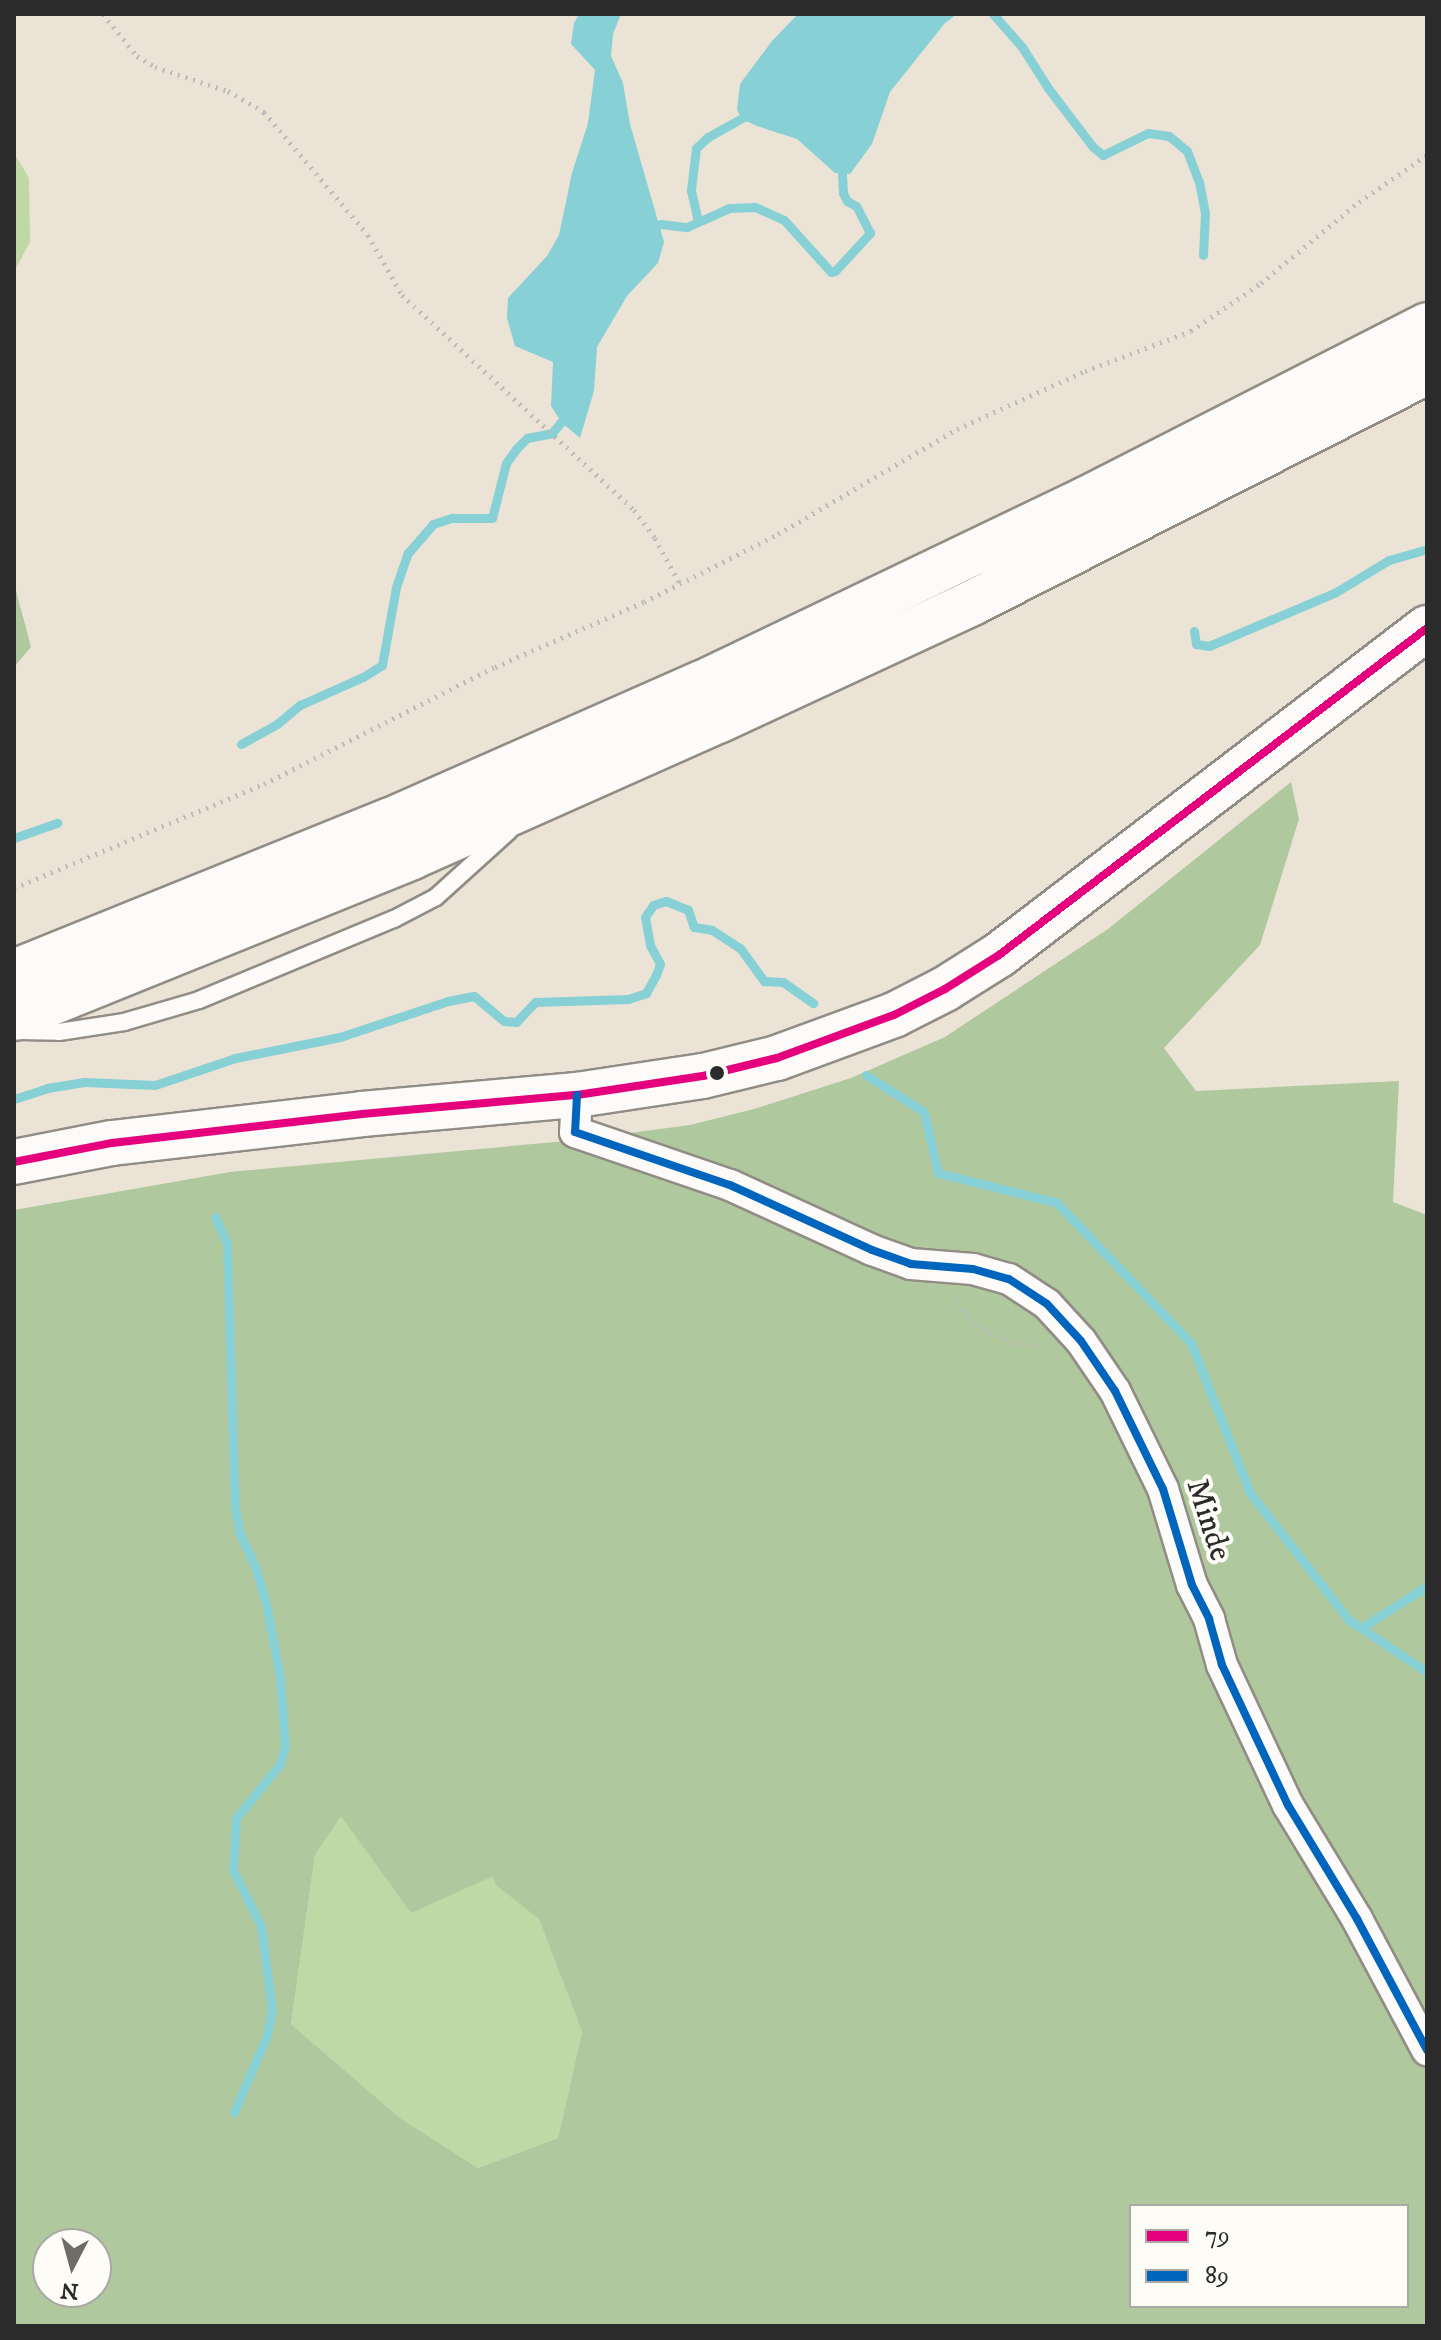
<!DOCTYPE html>
<style>
body{margin:0}
#map{position:relative;width:1441px;height:2340px;overflow:hidden;background:#ebe4d6;font-family:"IM FELL DW Pica",serif}
div>[style]{position:absolute}
.green>*{inset:0;background:#c0d8a6}
.forest>*{inset:0;background:#afc89d}
.water>*{inset:0;background:#87d0d5}
.stream>*{height:9px;margin:-4.5px;padding:0 4.5px;transform-origin:4.5px;border-radius:4.5px;background:#87d0d5}
.path>*{height:5px;margin-top:-2.5px;transform-origin:0;background:repeating-linear-gradient(90deg,#bdbcba 0 2px,transparent 0 8px)}
.roads{filter:drop-shadow(2px 0 #918d86) drop-shadow(-2px 0 #918d86) drop-shadow(0 2px #918d86) drop-shadow(0 -2px #918d86)}
.service>*{height:16px;margin:-8px;padding:0 8px;transform-origin:8px;border-radius:8px;background:#fcfbf9}
.minor>*{height:30px;margin:-15px;padding:0 15px;transform-origin:15px;border-radius:15px;background:#fcfbf9}
.primary>*{height:44px;margin:-22px;padding:0 22px;transform-origin:22px;border-radius:22px;background:#fcfbf9}
.trunk>*{height:44px;margin:-22px;padding:0 22px;transform-origin:22px;border-radius:22px;background:#fcfbf9}
.bus-1>*{height:8px;margin:-4px;padding:0 4px;transform-origin:4px;border-radius:4px;background:#e5007d}
.bus-2>*{height:8px;margin:-4px;padding:0 4px;transform-origin:4px;border-radius:4px;background:#0065bd}
.dots>*{width:22px;height:22px;translate:-50% -50%;box-sizing:border-box;border:4px solid #fdfcf7;border-radius:50%}
span{translate:-50% -50%;white-space:nowrap;text-align:center;line-height:1.15;-webkit-text-stroke:8px #fdfcf7;paint-order:stroke}
.street-label{font-size:32px;color:#2b2b2b}
.frame{position:absolute;inset:0;border:16px solid #2b2b2b;pointer-events:none}
.legend{position:absolute;left:1129px;top:2204px;width:280px;height:104px;box-sizing:border-box;background:#fdfcf7;border:2px solid #a9a8a5;margin:0;padding:10px 14px;list-style:none;font-size:24px;color:#2b2b2b}
.legend li{display:flex;align-items:center;gap:16px;height:40px}
.legend b{width:40px;border:2px solid #a9a8a5}
.north{position:absolute;left:32px;top:2228px;width:80px;height:80px;box-sizing:border-box;background:#fdfcf7;border:2px solid #a9a8a5;border-radius:50%;rotate:186deg;font-size:22px;font-weight:700;line-height:32px;text-align:center;color:#2b2b2b}
.north::after{content:'';display:block;margin:auto;width:28px;height:36px;background:#6e6c67;clip-path:polygon(50% 0,100% 100%,50% 72%,0 100%)}
</style>
<div id="map">
<div class="green">
<i style="clip-path:polygon(14px 153px,29px 178px,30px 242px,14px 272px)"></i>
<i style="clip-path:polygon(341px 1815px,493px 1875px,539px 1919px,582px 2032px,558px 2138px,478px 2168px,400px 2118px,291px 2024px,315px 1855px)"></i>
</div>
<div class="forest">
<i style="clip-path:polygon(14px 583px,31px 647px,14px 667px)"></i>
<i style="clip-path:polygon(evenodd,1291px 782px,1299px 819px,1260px 945px,1164px 1048px,1196px 1091px,1399px 1081px,1393px 1202px,1427px 1215px,1427px 2326px,14px 2326px,14px 1210px,230px 1172px,577px 1140px,690px 1125px,754px 1109px,851px 1078px,945px 1037px,1108px 929px,1291px 782px,341px 1816px,411px 1913px,493px 1876px,496px 1885px,539px 1919px,582px 2032px,558px 2138px,478px 2168px,400px 2118px,291px 2024px,315px 1855px,341px 1816px,1291px 782px,1131px 2206px,1407px 2206px,1407px 2306px,1131px 2306px,1131px 2206px,1291px 782px,48px 2244px,96px 2244px,96px 2292px,48px 2292px,48px 2244px)"></i>
</div>
<div class="water">
<i style="clip-path:polygon(579px 14px,621px 14px,613px 34px,611px 56px,623px 83px,630px 124px,664px 242px,658px 263px,627px 296px,597px 347px,594px 391px,580px 438px,562px 423px,551px 406px,553px 362px,515px 346px,507px 318px,508px 298px,547px 256px,559px 235px,572px 173px,588px 123px,595px 70px,571px 44px,574px 23px)"></i>
<i style="clip-path:polygon(798px 14px,957px 14px,945px 23px,890px 92px,872px 144px,850px 174px,835px 173px,797px 139px,757px 126px,742px 119px,737px 110px,740px 84px,772px 41px)"></i>
</div>
<div class="stream">
<i style="left:993px;top:14px;width:44px;rotate:48.7deg"></i>
<i style="left:1022px;top:47px;width:49px;rotate:57.6deg"></i>
<i style="left:1048px;top:88px;width:74px;rotate:52.7deg"></i>
<i style="left:1093px;top:147px;width:13px;rotate:39deg"></i>
<i style="left:1103px;top:155px;width:50px;rotate:-26.1deg"></i>
<i style="left:1148px;top:133px;width:21px;rotate:8deg"></i>
<i style="left:1169px;top:136px;width:23px;rotate:40deg"></i>
<i style="left:1187px;top:151px;width:33px;rotate:69deg"></i>
<i style="left:1199px;top:182px;width:32px;rotate:79deg"></i>
<i style="left:1205px;top:213px;width:42px;rotate:92.7deg"></i>
<i style="left:698px;top:221px;width:32px;rotate:-103deg"></i>
<i style="left:691px;top:190px;width:42px;rotate:-83.2deg"></i>
<i style="left:696px;top:148px;width:16px;rotate:-43deg"></i>
<i style="left:708px;top:137px;width:49px;rotate:-29.2deg"></i>
<i style="left:651px;top:229px;width:11px;rotate:-27deg"></i>
<i style="left:661px;top:224px;width:26px;rotate:7deg"></i>
<i style="left:687px;top:227px;width:46px;rotate:-24.3deg"></i>
<i style="left:729px;top:208px;width:26px;rotate:-2deg"></i>
<i style="left:755px;top:207px;width:32px;rotate:24deg"></i>
<i style="left:784px;top:220px;width:70px;rotate:47.9deg"></i>
<i style="left:831px;top:272px;width:4px;rotate:-14deg"></i>
<i style="left:835px;top:271px;width:52px;rotate:-47.4deg"></i>
<i style="left:870px;top:233px;width:30px;rotate:-117deg"></i>
<i style="left:856px;top:206px;width:10px;rotate:-151deg"></i>
<i style="left:847px;top:201px;width:9px;rotate:-117deg"></i>
<i style="left:843px;top:193px;width:20px;rotate:-93deg"></i>
<i style="left:1194px;top:631px;width:13px;rotate:81deg"></i>
<i style="left:1196px;top:644px;width:13px;rotate:9deg"></i>
<i style="left:1209px;top:646px;width:138px;rotate:-23deg"></i>
<i style="left:1336px;top:592px;width:62px;rotate:-31.1deg"></i>
<i style="left:1389px;top:560px;width:40px;rotate:-16deg"></i>
<i style="left:241px;top:744px;width:41px;rotate:-29.1deg"></i>
<i style="left:277px;top:724px;width:30px;rotate:-40deg"></i>
<i style="left:300px;top:705px;width:69px;rotate:-24deg"></i>
<i style="left:363px;top:677px;width:22px;rotate:-32deg"></i>
<i style="left:382px;top:665px;width:79px;rotate:-79.8deg"></i>
<i style="left:396px;top:587px;width:36px;rotate:-71deg"></i>
<i style="left:408px;top:553px;width:38px;rotate:-49deg"></i>
<i style="left:433px;top:524px;width:20px;rotate:-18deg"></i>
<i style="left:452px;top:518px;width:40px"></i>
<i style="left:492px;top:518px;width:57px;rotate:-75.7deg"></i>
<i style="left:506px;top:463px;width:17px;rotate:-54deg"></i>
<i style="left:516px;top:449px;width:16px;rotate:-45deg"></i>
<i style="left:527px;top:438px;width:25px;rotate:-11deg"></i>
<i style="left:552px;top:433px;width:26px;rotate:-51deg"></i>
<i style="left:14px;top:838px;width:46px;rotate:-19.2deg"></i>
<i style="left:866px;top:1075px;width:69px;rotate:32.5deg"></i>
<i style="left:924px;top:1112px;width:63px;rotate:77.1deg"></i>
<i style="left:938px;top:1173px;width:123px;rotate:14.1deg"></i>
<i style="left:1057px;top:1203px;width:194px;rotate:46.3deg"></i>
<i style="left:1191px;top:1343px;width:161px;rotate:68.5deg"></i>
<i style="left:1250px;top:1493px;width:161px;rotate:52.1deg"></i>
<i style="left:1349px;top:1620px;width:94px;rotate:33.7deg"></i>
<i style="left:14px;top:1099px;width:35px;rotate:-18deg"></i>
<i style="left:47px;top:1088px;width:38px;rotate:-9deg"></i>
<i style="left:85px;top:1082px;width:70px;rotate:2.5deg"></i>
<i style="left:155px;top:1085px;width:84px;rotate:-18.6deg"></i>
<i style="left:235px;top:1058px;width:107px;rotate:-11.3deg"></i>
<i style="left:340px;top:1037px;width:114px;rotate:-18.4deg"></i>
<i style="left:448px;top:1001px;width:26px;rotate:-11deg"></i>
<i style="left:474px;top:996px;width:39px;rotate:40deg"></i>
<i style="left:504px;top:1021px;width:12px;rotate:5deg"></i>
<i style="left:516px;top:1022px;width:28px;rotate:-46deg"></i>
<i style="left:535px;top:1002px;width:93px;rotate:-1.8deg"></i>
<i style="left:628px;top:999px;width:19px;rotate:-18deg"></i>
<i style="left:646px;top:993px;width:21px;rotate:-61deg"></i>
<i style="left:656px;top:975px;width:12px;rotate:-70deg"></i>
<i style="left:660px;top:964px;width:21px;rotate:-118deg"></i>
<i style="left:650px;top:945px;width:28px;rotate:-100deg"></i>
<i style="left:645px;top:917px;width:14px;rotate:-56deg"></i>
<i style="left:653px;top:905px;width:14px;rotate:-17deg"></i>
<i style="left:666px;top:901px;width:24px;rotate:22deg"></i>
<i style="left:688px;top:910px;width:18px;rotate:71deg"></i>
<i style="left:694px;top:927px;width:18px;rotate:9deg"></i>
<i style="left:712px;top:930px;width:33px;rotate:33deg"></i>
<i style="left:740px;top:948px;width:41px;rotate:54deg"></i>
<i style="left:764px;top:981px;width:19px;rotate:3deg"></i>
<i style="left:783px;top:982px;width:37px;rotate:35deg"></i>
<i style="left:215px;top:1217px;width:29px;rotate:65deg"></i>
<i style="left:227px;top:1243px;width:264px;rotate:88.3deg"></i>
<i style="left:235px;top:1507px;width:27px;rotate:80deg"></i>
<i style="left:240px;top:1534px;width:38px;rotate:65deg"></i>
<i style="left:256px;top:1569px;width:36px;rotate:74deg"></i>
<i style="left:266px;top:1604px;width:74px;rotate:79.1deg"></i>
<i style="left:280px;top:1677px;width:69px;rotate:85.9deg"></i>
<i style="left:285px;top:1746px;width:19px;rotate:106deg"></i>
<i style="left:280px;top:1764px;width:70px;rotate:129.2deg"></i>
<i style="left:236px;top:1818px;width:52px;rotate:93.3deg"></i>
<i style="left:233px;top:1870px;width:63px;rotate:63.4deg"></i>
<i style="left:261px;top:1926px;width:84px;rotate:82.5deg"></i>
<i style="left:272px;top:2009px;width:26px;rotate:101deg"></i>
<i style="left:267px;top:2035px;width:84px;rotate:113.2deg"></i>
<i style="left:1361px;top:1628px;width:78px;rotate:-32.5deg"></i>
</div>
<div class="path">
<i style="left:103px;top:14px;width:54px;rotate:51deg"></i>
<i style="left:137px;top:56px;width:21px;rotate:31deg"></i>
<i style="left:155px;top:67px;width:77px;rotate:18.2deg"></i>
<i style="left:228px;top:91px;width:42px;rotate:30.3deg"></i>
<i style="left:264px;top:112px;width:161px;rotate:49.8deg"></i>
<i style="left:368px;top:235px;width:69px;rotate:60.5deg"></i>
<i style="left:402px;top:295px;width:316px;rotate:42.8deg"></i>
<i style="left:634px;top:510px;width:35px;rotate:53deg"></i>
<i style="left:655px;top:538px;width:52px;rotate:61.5deg"></i>
<i style="left:14px;top:888px;width:271px;rotate:-22.6deg"></i>
<i style="left:264px;top:784px;width:259px;rotate:-26.9deg"></i>
<i style="left:495px;top:667px;width:163px;rotate:-23.6deg"></i>
<i style="left:644px;top:602px;width:150px;rotate:-26.9deg"></i>
<i style="left:778px;top:534px;width:208px;rotate:-30.4deg"></i>
<i style="left:957px;top:429px;width:141px;rotate:-24.4deg"></i>
<i style="left:1085px;top:371px;width:113px;rotate:-20.7deg"></i>
<i style="left:1191px;top:331px;width:85px;rotate:-34.4deg"></i>
<i style="left:1261px;top:283px;width:127px;rotate:-39.6deg"></i>
<i style="left:1359px;top:202px;width:83px;rotate:-34.7deg"></i>
<i style="left:954px;top:1296px;width:36px;rotate:53deg"></i>
<i style="left:976px;top:1325px;width:42px;rotate:25.3deg"></i>
<i style="left:1014px;top:1343px;width:32px;rotate:5deg"></i>
</div>
<div class="roads">
<div class="service">
<i style="left:20px;top:1031px;width:39px;rotate:1deg"></i>
<i style="left:59px;top:1032px;width:66px;rotate:-8.7deg"></i>
<i style="left:124px;top:1022px;width:78px;rotate:-16.3deg"></i>
<i style="left:199px;top:1000px;width:211px;rotate:-22.6deg"></i>
<i style="left:394px;top:919px;width:47px;rotate:-27.6deg"></i>
<i style="left:436px;top:897px;width:98px;rotate:-42.1deg"></i>
</div>
<div class="minor">
<i style="left:577px;top:1095px;width:37px;rotate:93deg"></i>
<i style="left:575px;top:1132px;width:164px;rotate:18.9deg"></i>
<i style="left:730px;top:1185px;width:156px;rotate:24.6deg"></i>
<i style="left:872px;top:1250px;width:41px;rotate:19.7deg"></i>
<i style="left:911px;top:1264px;width:62px;rotate:4.6deg"></i>
<i style="left:973px;top:1269px;width:37px;rotate:16deg"></i>
<i style="left:1009px;top:1279px;width:45px;rotate:33.3deg"></i>
<i style="left:1047px;top:1304px;width:50px;rotate:47.4deg"></i>
<i style="left:1081px;top:1341px;width:60px;rotate:55.8deg"></i>
<i style="left:1115px;top:1391px;width:109px;rotate:63.9deg"></i>
<i style="left:1163px;top:1489px;width:100px;rotate:73.2deg"></i>
<i style="left:1192px;top:1585px;width:38px;rotate:63deg"></i>
<i style="left:1209px;top:1619px;width:48px;rotate:74.2deg"></i>
<i style="left:1222px;top:1665px;width:155px;rotate:64.8deg"></i>
<i style="left:1288px;top:1805px;width:133px;rotate:58.8deg"></i>
<i style="left:1357px;top:1919px;width:149px;rotate:61.9deg"></i>
</div>
<div class="primary">
<i style="left:14px;top:1162px;width:100px;rotate:-11deg"></i>
<i style="left:112px;top:1143px;width:252px;rotate:-6.6deg"></i>
<i style="left:362px;top:1114px;width:216px;rotate:-5.1deg"></i>
<i style="left:577px;top:1095px;width:127px;rotate:-8.6deg"></i>
<i style="left:703px;top:1076px;width:76px;rotate:-13.7deg"></i>
<i style="left:777px;top:1058px;width:125px;rotate:-20.2deg"></i>
<i style="left:894px;top:1015px;width:57px;rotate:-27deg"></i>
<i style="left:945px;top:989px;width:64px;rotate:-32.2deg"></i>
<i style="left:999px;top:955px;width:539px;rotate:-37.38deg"></i>
</div>
<div class="trunk">
<i style="left:14px;top:972px;width:406px;rotate:-22deg"></i>
<i style="left:391px;top:820px;width:338px;rotate:-23.8deg"></i>
<i style="left:700px;top:684px;width:428px;rotate:-25.6deg"></i>
<i style="left:1086px;top:499px;width:383px;rotate:-27deg"></i>
<i style="left:14px;top:1018px;width:429px;rotate:-22deg"></i>
<i style="left:412px;top:857px;width:337px;rotate:-24deg"></i>
<i style="left:720px;top:720px;width:278px;rotate:-24.9deg"></i>
<i style="left:972px;top:603px;width:510px;rotate:-26.92deg"></i>
</div>
</div>
<div class="bus-1">
<i style="left:14px;top:1162px;width:100px;rotate:-11deg"></i>
<i style="left:112px;top:1143px;width:252px;rotate:-6.6deg"></i>
<i style="left:362px;top:1114px;width:216px;rotate:-5.1deg"></i>
<i style="left:577px;top:1095px;width:127px;rotate:-8.6deg"></i>
<i style="left:703px;top:1076px;width:76px;rotate:-13.7deg"></i>
<i style="left:777px;top:1058px;width:125px;rotate:-20.2deg"></i>
<i style="left:894px;top:1015px;width:57px;rotate:-27deg"></i>
<i style="left:945px;top:989px;width:64px;rotate:-32.2deg"></i>
<i style="left:999px;top:955px;width:539px;rotate:-37.38deg"></i>
</div>
<div class="bus-2">
<i style="left:577px;top:1095px;width:37px;rotate:93deg"></i>
<i style="left:575px;top:1132px;width:164px;rotate:18.9deg"></i>
<i style="left:730px;top:1185px;width:156px;rotate:24.6deg"></i>
<i style="left:872px;top:1250px;width:41px;rotate:19.7deg"></i>
<i style="left:911px;top:1264px;width:62px;rotate:4.6deg"></i>
<i style="left:973px;top:1269px;width:37px;rotate:16deg"></i>
<i style="left:1009px;top:1279px;width:45px;rotate:33.3deg"></i>
<i style="left:1047px;top:1304px;width:50px;rotate:47.4deg"></i>
<i style="left:1081px;top:1341px;width:60px;rotate:55.8deg"></i>
<i style="left:1115px;top:1391px;width:109px;rotate:63.9deg"></i>
<i style="left:1163px;top:1489px;width:100px;rotate:73.2deg"></i>
<i style="left:1192px;top:1585px;width:38px;rotate:63deg"></i>
<i style="left:1209px;top:1619px;width:48px;rotate:74.2deg"></i>
<i style="left:1222px;top:1665px;width:155px;rotate:64.8deg"></i>
<i style="left:1288px;top:1805px;width:133px;rotate:58.8deg"></i>
<i style="left:1357px;top:1919px;width:149px;rotate:61.9deg"></i>
</div>
<div class="dots">
<i style="left:717px;top:1073px;background:#2b2b2b"></i>
</div>
<div class="street-label">
<span style="left:1208px;top:1520px;rotate:72deg">Minde</span>
</div>
<div class="frame"></div>
<ul class="legend">
<li><b style="height:10px;background:#e5007d"></b>79</li>
<li><b style="height:10px;background:#0065bd"></b>89</li>
</ul>
<div class="north">N</div>
</div>
